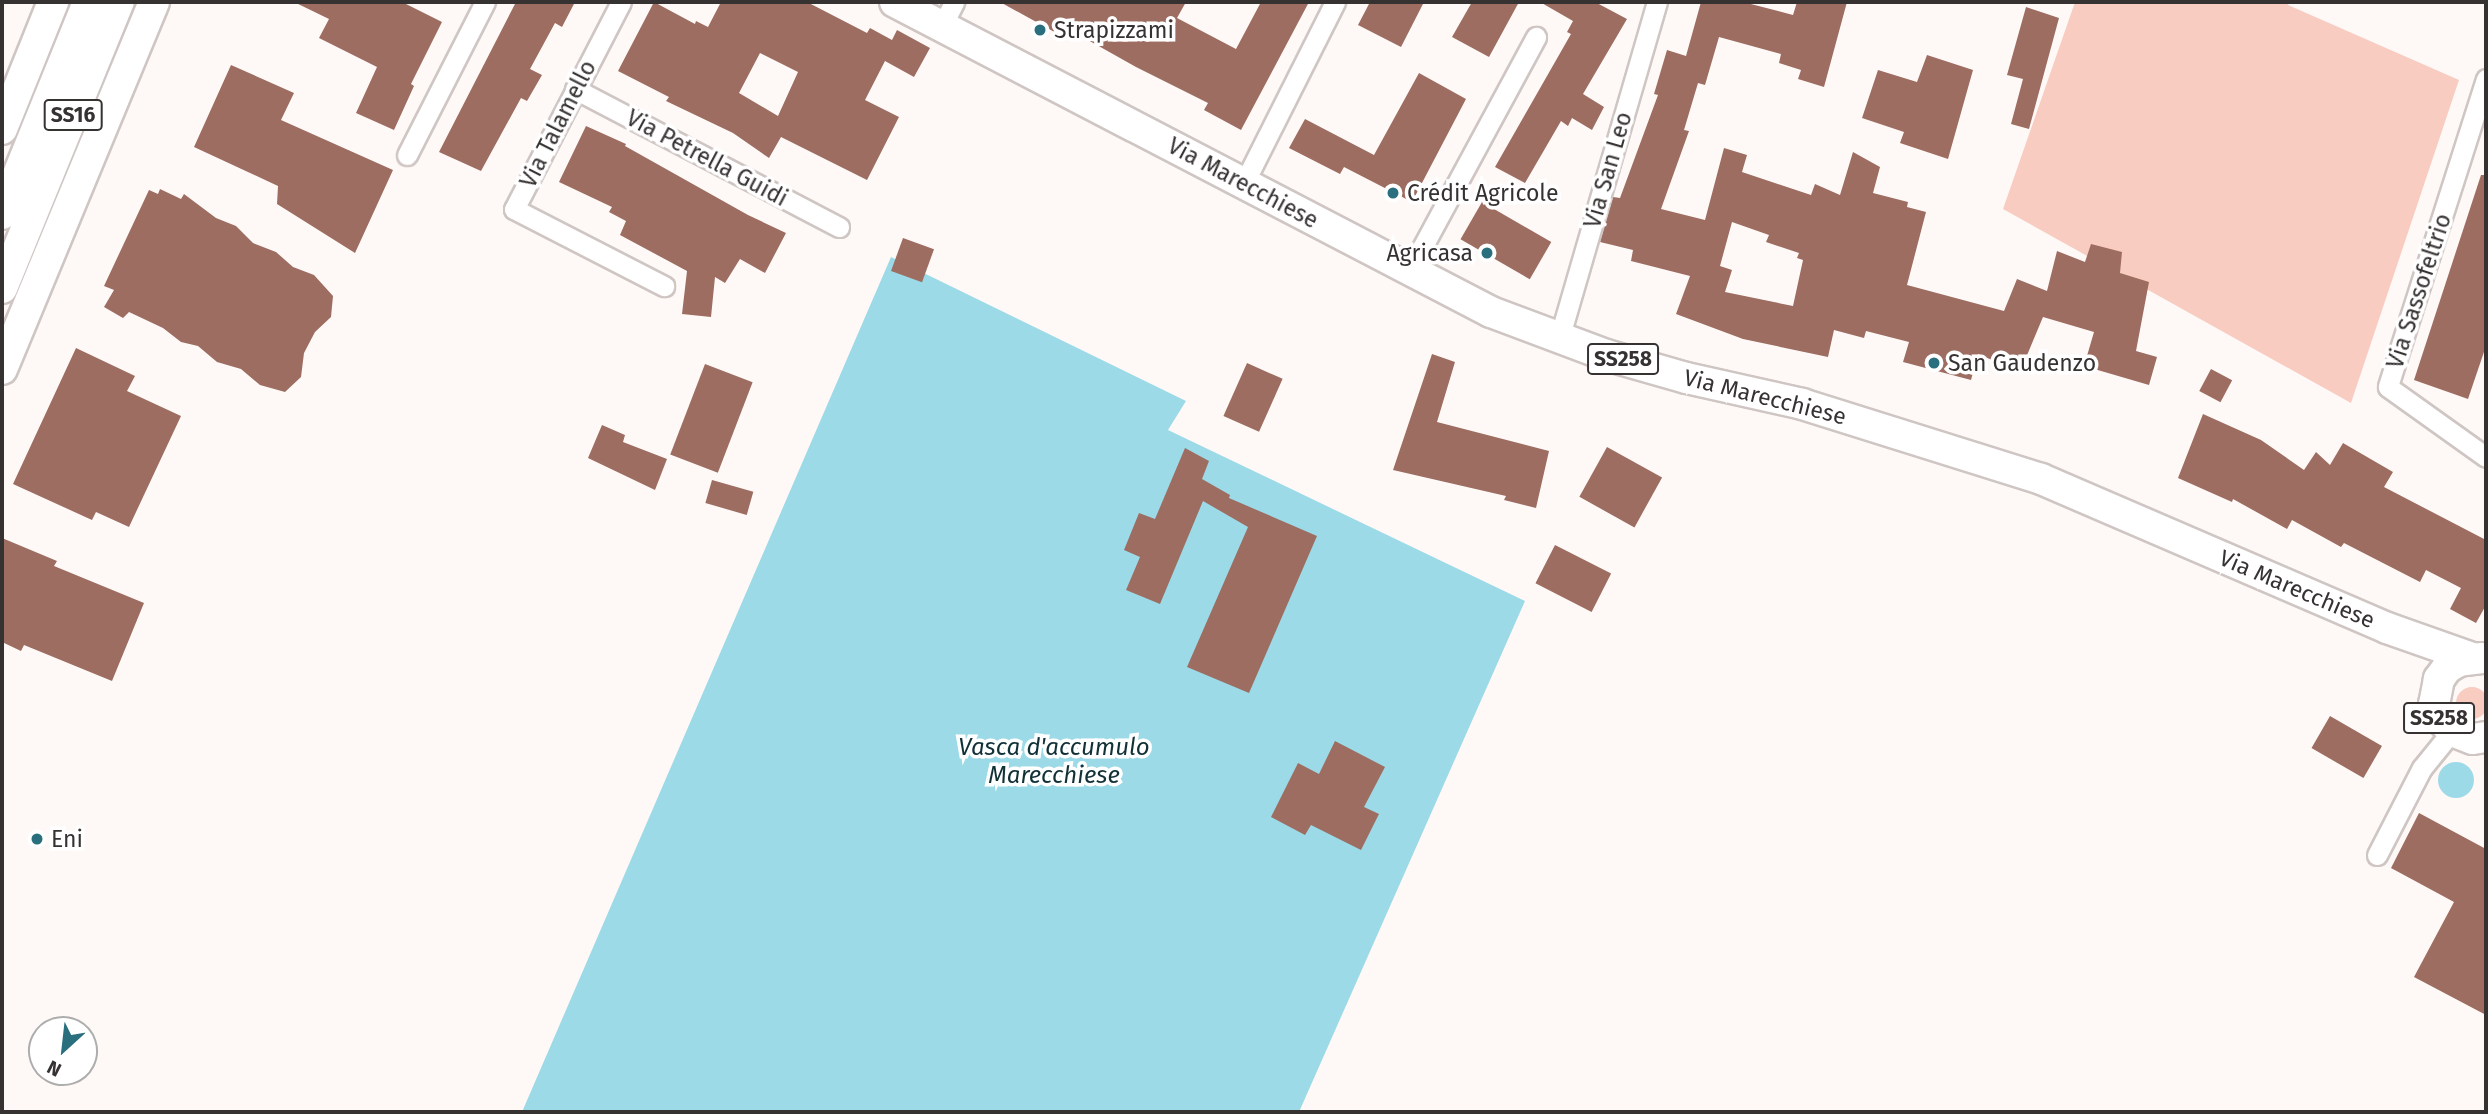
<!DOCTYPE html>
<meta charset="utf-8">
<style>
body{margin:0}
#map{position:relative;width:2488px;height:1114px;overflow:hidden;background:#fef9f7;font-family:"Fira Sans",sans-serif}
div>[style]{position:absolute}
.green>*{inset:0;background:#f8ccc1}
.round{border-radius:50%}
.water>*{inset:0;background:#9ddae7}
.building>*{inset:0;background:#9d6d61;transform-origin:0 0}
.roads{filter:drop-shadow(2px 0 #cfc6c4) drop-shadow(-2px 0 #cfc6c4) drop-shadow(0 2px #cfc6c4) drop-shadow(0 -2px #cfc6c4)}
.minor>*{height:19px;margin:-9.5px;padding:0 9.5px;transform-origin:9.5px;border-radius:9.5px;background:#fff}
.primary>*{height:30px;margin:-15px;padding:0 15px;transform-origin:15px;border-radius:15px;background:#fff}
.dots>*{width:19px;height:19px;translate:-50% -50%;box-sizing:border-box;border:4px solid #fff;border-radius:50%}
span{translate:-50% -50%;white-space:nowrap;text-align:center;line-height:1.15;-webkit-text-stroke:7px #fff;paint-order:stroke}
.shield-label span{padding:2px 5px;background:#fff;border:2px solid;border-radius:5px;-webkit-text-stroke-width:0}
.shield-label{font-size:21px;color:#353231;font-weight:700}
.poi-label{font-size:23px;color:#353231}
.left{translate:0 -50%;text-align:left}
.right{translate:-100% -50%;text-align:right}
.street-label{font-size:23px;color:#353231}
.water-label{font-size:24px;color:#123137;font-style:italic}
.frame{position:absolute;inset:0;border:4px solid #353231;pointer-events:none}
.north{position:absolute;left:28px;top:1016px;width:70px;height:70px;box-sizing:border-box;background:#fff;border:2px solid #aeadad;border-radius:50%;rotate:207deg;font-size:19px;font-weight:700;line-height:28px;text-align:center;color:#353231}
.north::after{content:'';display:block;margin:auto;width:24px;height:32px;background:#296f7d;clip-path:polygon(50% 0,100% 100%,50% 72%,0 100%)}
</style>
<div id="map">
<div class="green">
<i style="clip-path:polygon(2075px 2px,2289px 2px,2288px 5px,2459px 80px,2351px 403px,2003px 209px)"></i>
<i class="round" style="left:2456px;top:687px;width:32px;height:32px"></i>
</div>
<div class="water">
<i style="clip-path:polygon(891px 257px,1186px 401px,1168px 430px,1525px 601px,1299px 1112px,522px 1112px)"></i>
<i class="round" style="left:2438px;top:762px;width:36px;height:36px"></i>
</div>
<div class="building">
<i style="clip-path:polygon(294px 2px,402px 2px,442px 22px,411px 84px,414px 86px,394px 130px,356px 113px,377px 67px,319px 38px,329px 19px)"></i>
<i style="clip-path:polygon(516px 2px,575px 2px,562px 27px,555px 23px,530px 69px,542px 75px,527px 101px,521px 98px,481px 171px,439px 152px)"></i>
<i style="clip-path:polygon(evenodd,654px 2px,695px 24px,696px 21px,708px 27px,721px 2px,807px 2px,867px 33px,870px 28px,892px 40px,897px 30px,930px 48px,914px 77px,885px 61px,865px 100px,899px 117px,867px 180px,781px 137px,769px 158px,733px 133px,666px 101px,669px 97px,618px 71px,654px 2px,760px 53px,798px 72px,778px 116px,739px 93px,760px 53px)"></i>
<i style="clip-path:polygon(1000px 2px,1186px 2px,1177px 18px,1236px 49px,1261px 2px,1309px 2px,1241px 130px,1204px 110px,1208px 103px,1136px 67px,1063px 26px,1058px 34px)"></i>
<i style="clip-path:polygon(1370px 2px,1424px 2px,1401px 47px,1358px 25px)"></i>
<i style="clip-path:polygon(1472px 2px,1519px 2px,1489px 57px,1452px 37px)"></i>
<i style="clip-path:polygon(1540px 2px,1595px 2px,1627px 19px,1583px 94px,1604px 107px,1592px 130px,1572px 118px,1568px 126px,1561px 121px,1525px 183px,1495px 167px,1571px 34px,1567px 32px,1573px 21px)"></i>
<i style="clip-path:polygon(evenodd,1701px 2px,1743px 2px,1793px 15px,1797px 2px,1847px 2px,1824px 87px,1798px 79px,1801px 70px,1779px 63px,1781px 54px,1719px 37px,1705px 85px,1698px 83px,1684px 130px,1689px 131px,1661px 209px,1705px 220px,1724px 148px,1747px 155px,1742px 172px,1811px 195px,1815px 184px,1840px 195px,1853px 152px,1880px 167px,1873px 193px,1908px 202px,1907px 207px,1926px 212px,1907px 285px,2004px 311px,2017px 279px,2047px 291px,2057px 251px,2085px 262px,2091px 244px,2122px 252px,2120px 273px,2149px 282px,2136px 351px,2157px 357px,2149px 385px,2084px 366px,2094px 332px,2043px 317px,2020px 372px,1978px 354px,1971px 380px,1903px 362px,1909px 342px,1866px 331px,1864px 338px,1834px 330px,1828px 357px,1743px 339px,1676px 314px,1690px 276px,1631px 261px,1633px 250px,1600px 242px,1613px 197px,1620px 198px,1658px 95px,1654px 94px,1667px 50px,1686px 56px,1701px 2px,1732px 222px,1769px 235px,1766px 242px,1799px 253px,1797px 258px,1803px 260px,1793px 306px,1725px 292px,1732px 270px,1720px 266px,1732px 222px)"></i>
<i style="clip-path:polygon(2026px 7px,2059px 18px,2029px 129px,2011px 124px,2023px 79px,2007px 75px)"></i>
<i style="clip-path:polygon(1927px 55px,1973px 70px,1948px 159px,1900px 143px,1904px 132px,1862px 118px,1878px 70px,1917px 82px)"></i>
<i style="clip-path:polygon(231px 65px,294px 93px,281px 120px,393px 170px,355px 253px,277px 204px,278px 186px,194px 147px)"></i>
<i style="clip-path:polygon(1419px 73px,1466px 99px,1412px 202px,1344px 167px,1340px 174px,1289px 148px,1305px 119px,1374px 155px)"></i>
<i style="clip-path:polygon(586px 126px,626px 144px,625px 146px,748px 215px,786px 233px,765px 273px,740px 259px,725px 283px,715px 277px,711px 317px,682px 314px,687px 271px,620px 235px,626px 221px,609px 212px,612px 207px,559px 182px)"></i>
<i style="clip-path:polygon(2481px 175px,2486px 175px,2486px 346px,2468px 399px,2414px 380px)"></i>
<i style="clip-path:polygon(160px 189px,181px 199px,184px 194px,216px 218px,236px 226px,253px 243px,276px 252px,293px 267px,314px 275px,333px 296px,331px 317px,315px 332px,304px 353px,301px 377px,285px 392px,260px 385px,241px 369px,217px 362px,198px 346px,181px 342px,163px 328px,129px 312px,123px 318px,104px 307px,114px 290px,104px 286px,149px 190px,158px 194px)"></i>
<i style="left:1482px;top:202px;width:80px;height:43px;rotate:30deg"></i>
<i style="left:903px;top:238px;width:33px;height:35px;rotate:20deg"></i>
<i style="clip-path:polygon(76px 348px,135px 376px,127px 391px,181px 416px,129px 527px,96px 512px,92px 520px,13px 484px)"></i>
<i style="clip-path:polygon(1432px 354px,1455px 362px,1437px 422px,1549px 451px,1536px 508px,1504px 500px,1506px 496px,1393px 470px)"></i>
<i style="left:1247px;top:363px;width:39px;height:58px;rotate:24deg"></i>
<i style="left:705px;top:364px;width:51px;height:97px;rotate:21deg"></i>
<i style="left:2211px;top:369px;width:24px;height:25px;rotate:28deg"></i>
<i style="clip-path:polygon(2203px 414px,2261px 440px,2304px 470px,2316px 452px,2330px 465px,2343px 443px,2393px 472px,2384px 487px,2486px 540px,2486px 605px,2476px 623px,2450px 609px,2461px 588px,2426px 570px,2420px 582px,2344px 543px,2341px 547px,2292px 520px,2287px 529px,2233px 499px,2232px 502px,2178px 478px)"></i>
<i style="clip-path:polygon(602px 425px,625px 435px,623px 442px,667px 459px,655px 490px,588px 458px)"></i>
<i style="left:1607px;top:447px;width:63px;height:57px;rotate:29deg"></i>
<i style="clip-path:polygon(1185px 448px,1209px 461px,1202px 479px,1230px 495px,1229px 498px,1317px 536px,1249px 693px,1187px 667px,1248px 527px,1203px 501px,1160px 604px,1126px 590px,1140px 557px,1124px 550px,1139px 513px,1155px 519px)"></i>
<i style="left:712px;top:480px;width:43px;height:24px;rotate:16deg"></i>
<i style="clip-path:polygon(2px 538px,57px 561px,54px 566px,144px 603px,112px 681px,24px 645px,21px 651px,2px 642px)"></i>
<i style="left:1555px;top:545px;width:63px;height:43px;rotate:27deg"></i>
<i style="left:2330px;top:716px;width:60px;height:37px;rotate:30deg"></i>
<i style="clip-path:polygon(1335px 741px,1385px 767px,1364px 807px,1379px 814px,1361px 850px,1311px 825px,1305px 835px,1271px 817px,1298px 763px,1319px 774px)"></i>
<i style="clip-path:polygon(2419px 813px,2486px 849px,2486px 1015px,2414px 977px,2454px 902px,2391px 868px)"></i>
</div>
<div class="roads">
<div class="minor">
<i style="left:621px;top:2px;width:233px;rotate:117.3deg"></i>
<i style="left:514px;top:209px;width:169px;rotate:27.2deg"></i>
<i style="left:943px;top:24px;width:25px;rotate:-63deg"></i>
<i style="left:2486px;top:79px;width:323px;rotate:107.7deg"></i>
<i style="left:2388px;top:387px;width:120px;rotate:35.5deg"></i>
<i style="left:575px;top:89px;width:298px;rotate:27.6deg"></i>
<i style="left:407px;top:155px;width:172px;rotate:-63deg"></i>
<i style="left:1244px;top:183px;width:203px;rotate:-63.3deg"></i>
<i style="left:1410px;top:270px;width:265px;rotate:-61.6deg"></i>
<i style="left:1559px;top:339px;width:351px;rotate:-73.8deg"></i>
<i style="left:2377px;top:855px;width:98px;rotate:-62.7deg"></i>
<i style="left:2422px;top:768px;width:48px;rotate:-51deg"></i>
</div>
<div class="primary">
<i style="left:895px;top:2px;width:672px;rotate:27.48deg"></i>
<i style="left:1491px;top:312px;width:123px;rotate:20.5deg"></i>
<i style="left:1606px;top:355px;width:83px;rotate:16deg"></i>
<i style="left:1686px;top:378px;width:119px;rotate:12.6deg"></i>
<i style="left:1802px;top:404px;width:250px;rotate:17.4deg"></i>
<i style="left:2041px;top:479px;width:377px;rotate:23.3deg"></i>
<i style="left:2387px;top:628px;width:90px;rotate:19.4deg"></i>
<i style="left:2px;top:129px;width:137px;rotate:-68.1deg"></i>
<i style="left:2px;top:214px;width:229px;rotate:-67.9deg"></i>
<i style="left:2px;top:288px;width:309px;rotate:-67.8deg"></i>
<i style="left:2px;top:369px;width:397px;rotate:-67.5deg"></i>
<i style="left:2482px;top:658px;width:23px;rotate:173deg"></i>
<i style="left:2459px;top:661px;width:14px;rotate:150deg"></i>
<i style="left:2447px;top:668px;width:14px;rotate:126deg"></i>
<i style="left:2439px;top:679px;width:25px;rotate:101deg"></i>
<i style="left:2434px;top:704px;width:10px;rotate:73deg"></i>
<i style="left:2437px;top:714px;width:23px;rotate:49deg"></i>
<i style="left:2452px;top:731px;width:22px;rotate:21deg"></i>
<i style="left:2473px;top:739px;width:13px;rotate:-9deg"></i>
</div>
</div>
<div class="dots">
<i style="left:1040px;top:30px;background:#296f7d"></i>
<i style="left:1393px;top:193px;background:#296f7d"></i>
<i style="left:1487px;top:253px;background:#296f7d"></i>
<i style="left:1934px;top:363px;background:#296f7d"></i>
<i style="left:37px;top:839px;background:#296f7d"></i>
</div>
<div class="shield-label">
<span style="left:73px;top:115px">SS16</span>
<span style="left:1623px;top:359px">SS258</span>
<span style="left:2439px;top:718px">SS258</span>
</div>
<div class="poi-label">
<span class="left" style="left:1054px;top:30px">Strapizzami</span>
<span class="left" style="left:1407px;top:193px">Crédit Agricole</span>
<span class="right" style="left:1473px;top:253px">Agricasa</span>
<span class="left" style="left:1948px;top:363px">San Gaudenzo</span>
<span class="left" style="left:51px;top:839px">Eni</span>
</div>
<div class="street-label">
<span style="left:558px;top:124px;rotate:-63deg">Via Talamello</span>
<span style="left:707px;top:158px;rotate:28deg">Via Petrella Guidi</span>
<span style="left:1608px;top:170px;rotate:-74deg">Via San Leo</span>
<span style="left:1243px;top:183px;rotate:28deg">Via Marecchiese</span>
<span style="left:2419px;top:291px;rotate:-72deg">Via Sassofeltrio</span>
<span style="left:1765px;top:397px;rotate:14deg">Via Marecchiese</span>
<span style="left:2297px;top:589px;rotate:23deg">Via Marecchiese</span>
</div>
<div class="water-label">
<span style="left:1054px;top:762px">Vasca d'accumulo<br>Marecchiese</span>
</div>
<div class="frame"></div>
<div class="north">N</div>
</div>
